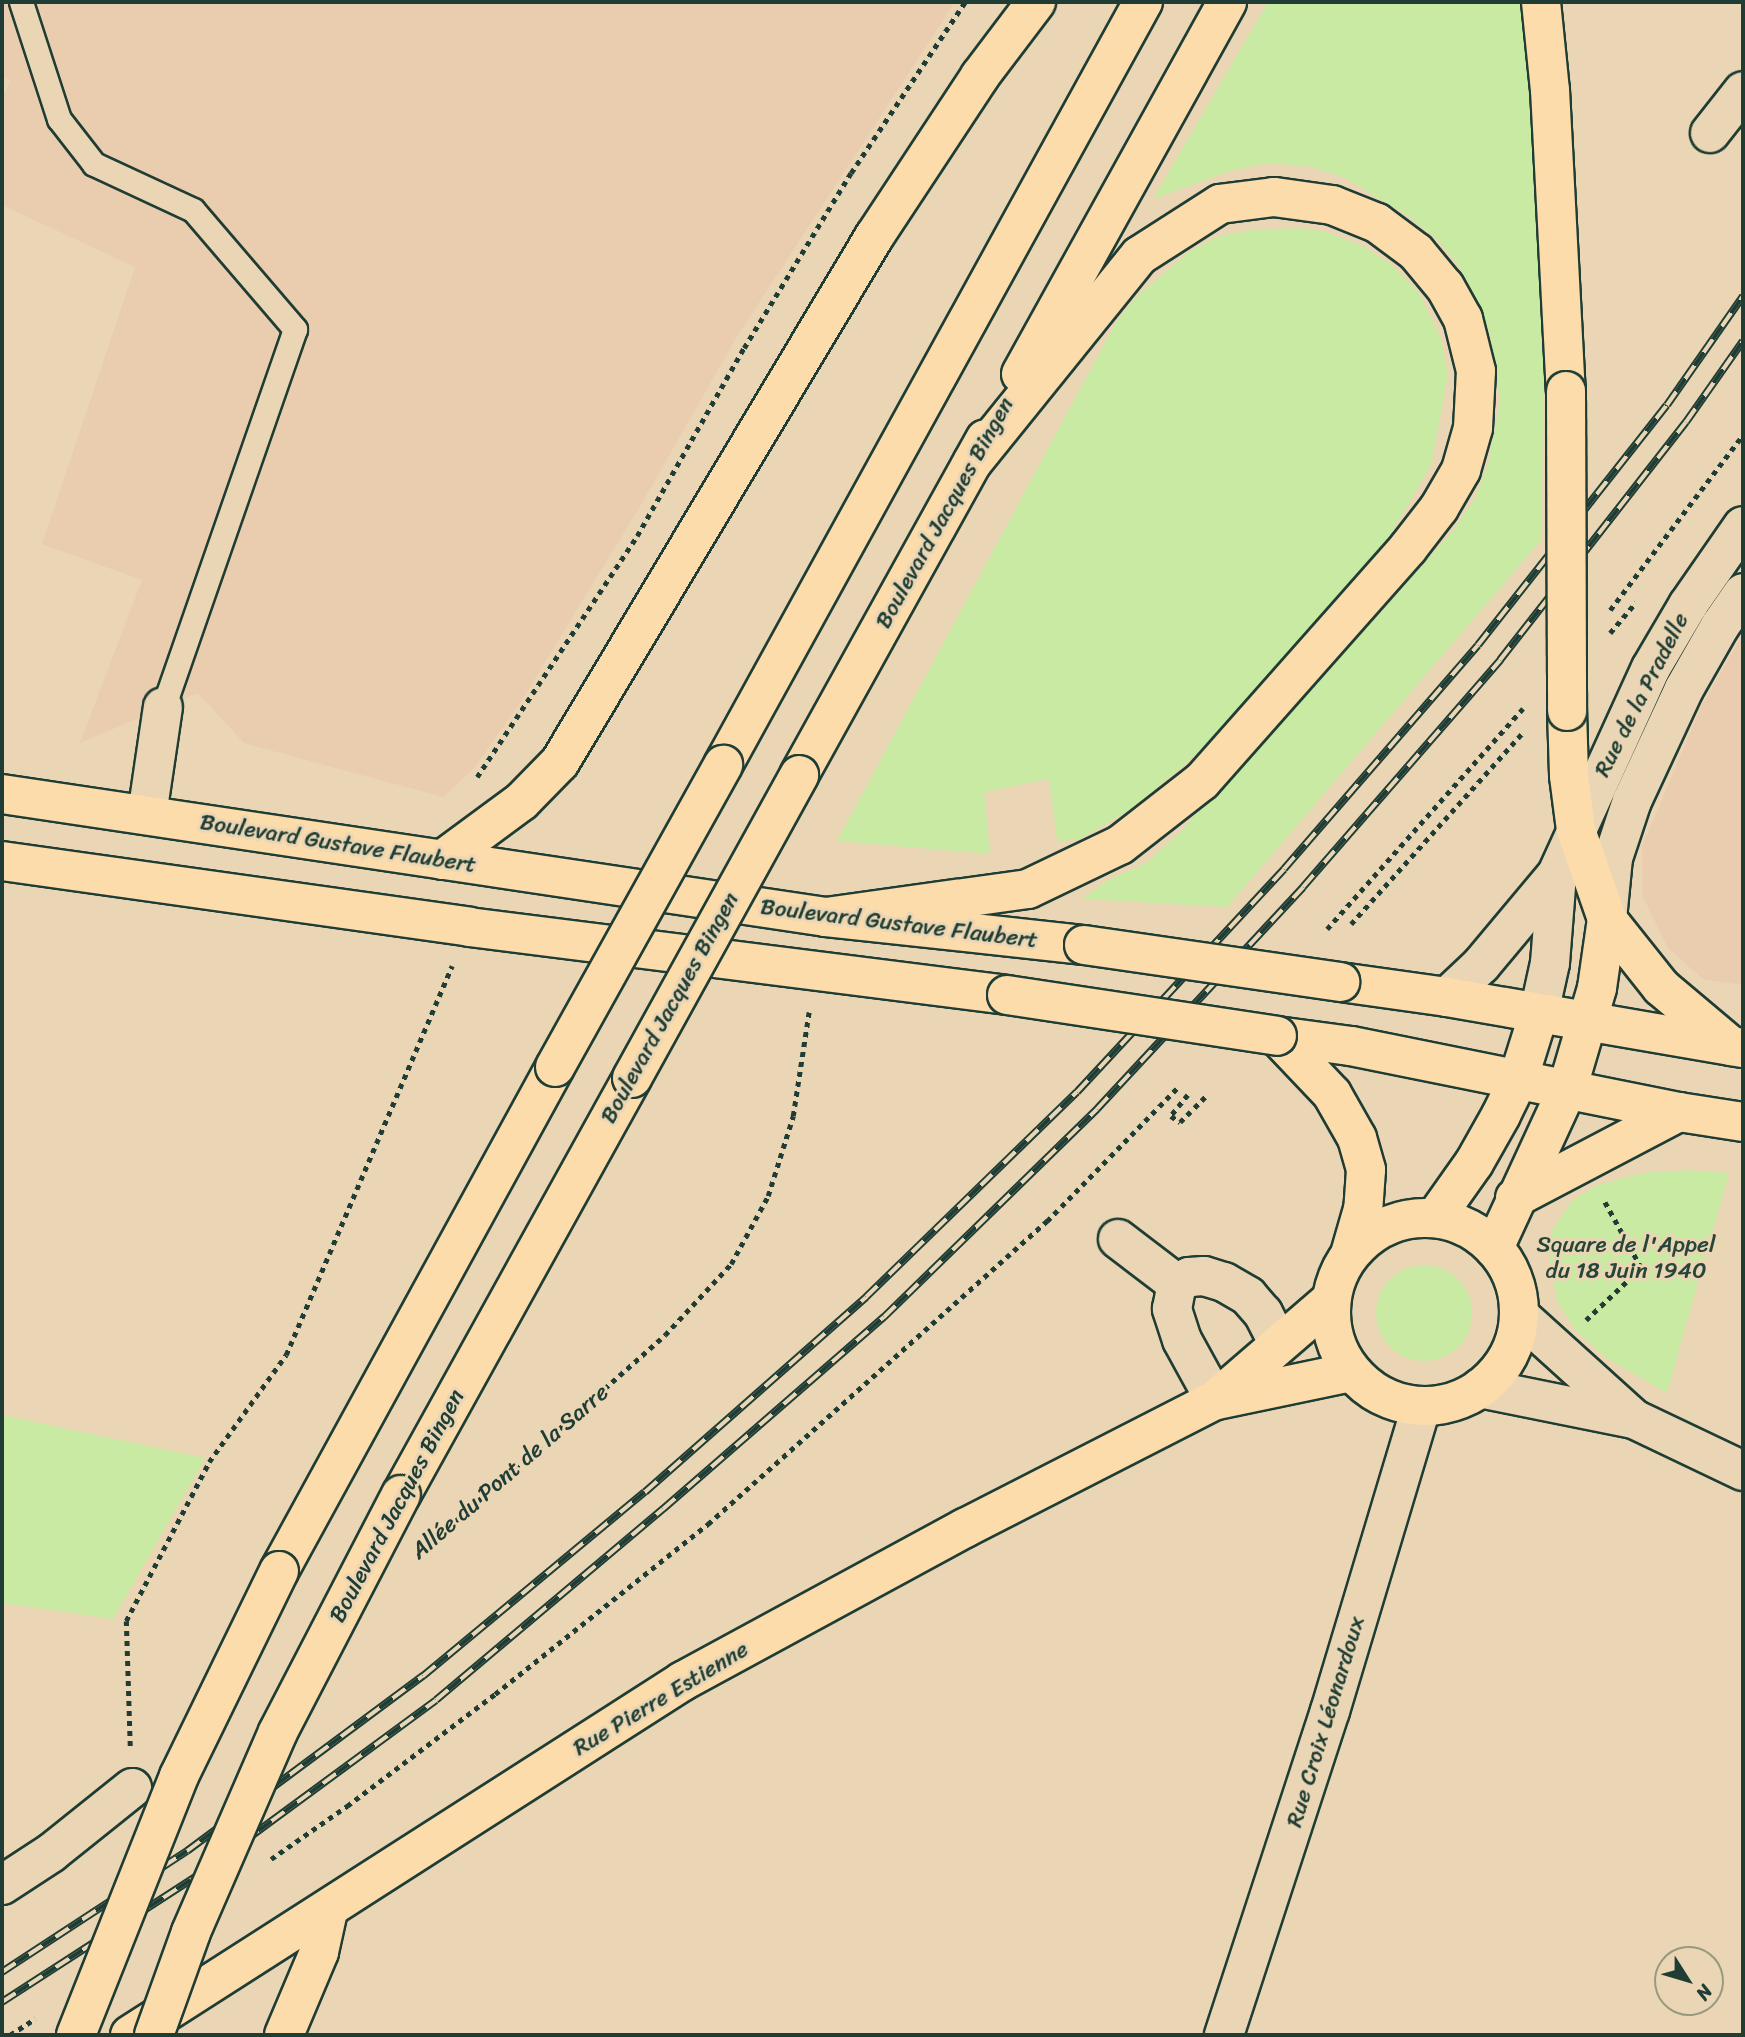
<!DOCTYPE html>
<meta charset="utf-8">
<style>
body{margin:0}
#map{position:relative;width:1745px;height:2037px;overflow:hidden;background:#ead6b4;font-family:Sriracha,sans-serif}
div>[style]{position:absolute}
.built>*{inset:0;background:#eaccae}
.green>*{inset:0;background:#c8eaa3}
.round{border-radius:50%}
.path>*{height:4.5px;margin-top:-2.25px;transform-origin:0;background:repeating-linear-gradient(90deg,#1f3d34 0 5px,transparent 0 10px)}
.roads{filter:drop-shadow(2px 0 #1f3d34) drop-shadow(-2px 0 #1f3d34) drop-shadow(0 2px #1f3d34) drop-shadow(0 -2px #1f3d34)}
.service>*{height:23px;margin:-11.5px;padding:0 11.5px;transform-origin:11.5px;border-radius:11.5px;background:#ead6b4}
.minor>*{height:38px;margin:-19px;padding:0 19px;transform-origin:19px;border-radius:19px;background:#ead6b4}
.primary>*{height:38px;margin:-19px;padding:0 19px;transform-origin:19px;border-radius:19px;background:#fddcac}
.primary>.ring{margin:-19px;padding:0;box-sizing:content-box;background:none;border:38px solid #fddcac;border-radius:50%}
.trunk>*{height:38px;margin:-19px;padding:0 19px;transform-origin:19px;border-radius:19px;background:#fddcac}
.rail>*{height:8px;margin-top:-4px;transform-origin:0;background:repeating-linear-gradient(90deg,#ead6b4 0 16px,#1f3d34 0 32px);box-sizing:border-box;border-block:2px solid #1f3d34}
.bridges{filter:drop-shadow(2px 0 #1f3d34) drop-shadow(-2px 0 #1f3d34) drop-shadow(0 2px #1f3d34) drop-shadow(0 -2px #1f3d34)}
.primary-bridge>*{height:38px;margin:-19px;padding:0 19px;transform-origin:19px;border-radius:19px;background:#fddcac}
.trunk-bridge>*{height:38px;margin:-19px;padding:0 19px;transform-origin:19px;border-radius:19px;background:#fddcac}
span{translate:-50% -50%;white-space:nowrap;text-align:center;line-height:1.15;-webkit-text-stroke:6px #ead6b4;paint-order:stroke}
.street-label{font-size:23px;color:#1f3d34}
.park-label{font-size:23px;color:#27463a}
.frame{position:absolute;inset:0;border:4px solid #1f3d34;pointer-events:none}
.north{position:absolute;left:1654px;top:1946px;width:70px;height:70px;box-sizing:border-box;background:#ead6b4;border:2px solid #999981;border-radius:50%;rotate:127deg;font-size:19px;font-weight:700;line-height:28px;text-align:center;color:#1f3d34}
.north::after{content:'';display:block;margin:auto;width:24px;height:32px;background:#1f3d34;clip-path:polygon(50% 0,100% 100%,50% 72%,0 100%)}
</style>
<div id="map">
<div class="built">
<i style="clip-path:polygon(2px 2px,955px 2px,736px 338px,639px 508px,522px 700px,474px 768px,443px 797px,244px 743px,198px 693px,80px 743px,142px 580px,42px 544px,135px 267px,2px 205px,2px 99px,10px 81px,2px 76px)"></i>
<i style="clip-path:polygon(1743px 634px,1743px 985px,1703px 979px,1668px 948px,1643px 897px,1642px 847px,1701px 707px)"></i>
</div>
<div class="green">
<i style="clip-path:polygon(1268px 2px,1524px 2px,1532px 54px,1544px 375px,1541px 540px,1227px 907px,1082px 899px,1108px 880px,1146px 863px,1178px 834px,1452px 532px,1476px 496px,1489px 460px,1500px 402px,1490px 333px,1461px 269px,1439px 241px,1404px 213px,1343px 177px,1308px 166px,1268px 163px,1233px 170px,1153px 199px)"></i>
<i style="clip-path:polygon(1304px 228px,1326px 232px,1363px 246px,1391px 264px,1419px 293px,1441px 338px,1448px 375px,1431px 465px,1389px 537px,1202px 750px,1131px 809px,1078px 840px,1057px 841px,1049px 779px,984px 792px,990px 854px,837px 841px,1116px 322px,1136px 297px,1190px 251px,1219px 236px,1251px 230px)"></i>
<i style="clip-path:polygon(1688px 1170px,1729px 1173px,1667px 1393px,1605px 1357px,1575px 1330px,1557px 1301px,1549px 1262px,1552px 1230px,1572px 1201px,1595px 1186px,1641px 1173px)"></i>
<i class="round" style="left:1376px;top:1265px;width:96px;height:96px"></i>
<i style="clip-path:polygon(2px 1415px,205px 1458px,113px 1619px,2px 1603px)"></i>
</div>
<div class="path">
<i style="left:1610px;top:610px;width:220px;rotate:-52.8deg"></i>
<i style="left:1610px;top:633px;width:40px;rotate:-50deg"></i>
<i style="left:477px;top:777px;width:289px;rotate:-56.4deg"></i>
<i style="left:637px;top:536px;width:216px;rotate:-60.4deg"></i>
<i style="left:744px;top:348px;width:205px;rotate:-58.6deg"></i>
<i style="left:851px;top:173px;width:206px;rotate:-56.3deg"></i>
<i style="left:1351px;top:924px;width:258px;rotate:-48.1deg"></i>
<i style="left:1327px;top:929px;width:295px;rotate:-48.4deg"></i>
<i style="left:1188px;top:1095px;width:27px;rotate:129deg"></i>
<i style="left:1171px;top:1116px;width:11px;rotate:34deg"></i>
<i style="left:1180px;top:1122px;width:40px;rotate:-45deg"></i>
<i style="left:1586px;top:1320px;width:76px;rotate:-43.4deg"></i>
<i style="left:1641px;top:1268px;width:77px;rotate:-118.9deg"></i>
<i style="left:425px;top:1548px;width:321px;rotate:-41.6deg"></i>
<i style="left:665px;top:1335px;width:97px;rotate:-47.1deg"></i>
<i style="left:731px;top:1264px;width:77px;rotate:-61.4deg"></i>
<i style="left:768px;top:1196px;width:84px;rotate:-72.6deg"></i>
<i style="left:793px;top:1116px;width:105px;rotate:-81.3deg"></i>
<i style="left:130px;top:1746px;width:125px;rotate:-91.8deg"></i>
<i style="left:126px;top:1621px;width:179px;rotate:-62.4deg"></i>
<i style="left:209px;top:1462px;width:132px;rotate:-54.3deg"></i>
<i style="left:286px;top:1355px;width:423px;rotate:-66.9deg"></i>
<i style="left:271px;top:1859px;width:93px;rotate:-34.9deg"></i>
<i style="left:347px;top:1806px;width:186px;rotate:-37.1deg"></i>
<i style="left:495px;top:1694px;width:273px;rotate:-38.6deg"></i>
<i style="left:708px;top:1524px;width:455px;rotate:-41.8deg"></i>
<i style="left:1047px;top:1221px;width:187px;rotate:-45.6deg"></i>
<i style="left:10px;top:2035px;width:30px;rotate:-33deg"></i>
</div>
<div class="roads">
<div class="service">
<i style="left:21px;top:2px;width:123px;rotate:72deg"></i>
<i style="left:59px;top:119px;width:57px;rotate:52.1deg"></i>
<i style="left:94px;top:164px;width:109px;rotate:24.9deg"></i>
<i style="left:193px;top:210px;width:157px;rotate:49.4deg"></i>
<i style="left:295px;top:329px;width:400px;rotate:109.2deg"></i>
</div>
<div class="minor">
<i style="left:1710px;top:133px;width:53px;rotate:-51.8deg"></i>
<i style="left:147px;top:815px;width:109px;rotate:-81.6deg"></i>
<i style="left:1607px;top:919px;width:61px;rotate:-84.4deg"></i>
<i style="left:1613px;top:858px;width:60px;rotate:-71.6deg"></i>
<i style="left:1632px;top:801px;width:123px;rotate:-65.1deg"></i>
<i style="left:1684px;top:689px;width:73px;rotate:-60.3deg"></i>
<i style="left:1720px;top:626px;width:40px;rotate:-55.1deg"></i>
<i style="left:1447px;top:997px;width:47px;rotate:-43.3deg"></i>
<i style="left:1481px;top:965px;width:119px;rotate:-50.1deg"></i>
<i style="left:1557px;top:874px;width:226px;rotate:-65.5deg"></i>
<i style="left:1651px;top:668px;width:73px;rotate:-59.6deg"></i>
<i style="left:1688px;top:605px;width:96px;rotate:-55.2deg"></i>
<i style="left:1539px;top:1013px;width:51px;rotate:-77.6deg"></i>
<i style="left:1550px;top:963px;width:89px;rotate:-85.5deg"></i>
<i style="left:1118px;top:1239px;width:74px;rotate:37.3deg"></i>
<i style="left:1519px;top:1315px;width:154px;rotate:42.1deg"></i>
<i style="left:1480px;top:1388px;width:157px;rotate:11.4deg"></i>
<i style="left:1634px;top:1419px;width:121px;rotate:25.5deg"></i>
<i style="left:1215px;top:1400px;width:68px;rotate:-118.8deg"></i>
<i style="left:1182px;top:1340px;width:33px;rotate:-108deg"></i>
<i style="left:1172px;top:1309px;width:25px;rotate:-79deg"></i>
<i style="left:1177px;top:1284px;width:14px;rotate:-30deg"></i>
<i style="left:1189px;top:1277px;width:15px;rotate:-4deg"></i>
<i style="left:1204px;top:1276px;width:21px;rotate:17deg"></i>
<i style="left:1224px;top:1282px;width:28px;rotate:30deg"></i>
<i style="left:1248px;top:1296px;width:23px;rotate:49deg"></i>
<i style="left:1263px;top:1313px;width:35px;rotate:63deg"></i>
<i style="left:2px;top:1885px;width:59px;rotate:-33.1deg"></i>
<i style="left:51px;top:1853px;width:104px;rotate:-38.7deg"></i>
<i style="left:1224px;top:2035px;width:341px;rotate:-71.9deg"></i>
<i style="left:1330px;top:1711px;width:317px;rotate:-73.3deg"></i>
</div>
<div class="primary">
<i style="left:2px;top:794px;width:833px;rotate:8.49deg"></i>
<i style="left:826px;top:917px;width:260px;rotate:6.2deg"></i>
<i style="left:2px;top:861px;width:472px;rotate:8deg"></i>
<i style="left:469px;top:927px;width:542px;rotate:7.2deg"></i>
<i style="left:1340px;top:982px;width:108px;rotate:8deg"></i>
<i style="left:1447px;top:997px;width:300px;rotate:9.8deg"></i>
<i style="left:1277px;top:1036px;width:75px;rotate:7.7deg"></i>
<i style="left:1351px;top:1046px;width:335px;rotate:11.4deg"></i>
<i style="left:1679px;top:1112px;width:65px;rotate:8.9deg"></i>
<i style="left:1277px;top:1036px;width:80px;rotate:46.5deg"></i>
<i style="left:1332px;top:1094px;width:51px;rotate:60.4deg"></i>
<i style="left:1357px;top:1138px;width:33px;rotate:74deg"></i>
<i style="left:1366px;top:1170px;width:39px;rotate:94deg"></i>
<i style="left:1363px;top:1209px;width:47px;rotate:106.1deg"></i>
<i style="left:1515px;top:1198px;width:185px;rotate:-27.7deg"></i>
<i class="ring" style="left:1331px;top:1218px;width:150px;height:150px"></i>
<i style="left:1435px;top:1218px;width:67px;rotate:-54.7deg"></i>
<i style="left:1474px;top:1163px;width:55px;rotate:-60.6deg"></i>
<i style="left:1501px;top:1115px;width:39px;rotate:-64deg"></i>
<i style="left:1518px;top:1080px;width:70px;rotate:-72.6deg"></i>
<i style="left:1494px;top:1248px;width:174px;rotate:-65.2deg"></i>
<i style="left:1567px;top:1090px;width:106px;rotate:-73.6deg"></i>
<i style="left:1597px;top:988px;width:70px;rotate:-81.8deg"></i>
<i style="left:1217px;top:1400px;width:137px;rotate:-11.8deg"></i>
<i style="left:130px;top:2035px;width:657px;rotate:-32.63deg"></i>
<i style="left:683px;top:1681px;width:321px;rotate:-28.5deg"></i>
<i style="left:965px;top:1528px;width:281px;rotate:-27.1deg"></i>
<i style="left:1215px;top:1400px;width:153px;rotate:-40.8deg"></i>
</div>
<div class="trunk">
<i style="left:1541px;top:2px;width:88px;rotate:84.2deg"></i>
<i style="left:1550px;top:90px;width:301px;rotate:87deg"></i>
<i style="left:1021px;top:374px;width:425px;rotate:-61deg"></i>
<i style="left:1567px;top:711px;width:65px;rotate:88.2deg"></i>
<i style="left:1569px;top:776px;width:54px;rotate:82.6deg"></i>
<i style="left:1576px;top:830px;width:94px;rotate:70.8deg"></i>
<i style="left:1607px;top:919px;width:87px;rotate:51.5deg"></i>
<i style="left:1661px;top:987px;width:92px;rotate:40.1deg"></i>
<i style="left:723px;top:765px;width:871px;rotate:-61.17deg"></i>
<i style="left:799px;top:775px;width:384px;rotate:-61deg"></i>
<i style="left:442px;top:860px;width:99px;rotate:-36.4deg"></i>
<i style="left:522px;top:801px;width:54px;rotate:-45.7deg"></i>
<i style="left:560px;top:762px;width:612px;rotate:-59.12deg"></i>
<i style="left:874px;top:237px;width:193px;rotate:-56.6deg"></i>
<i style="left:980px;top:76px;width:93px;rotate:-52.9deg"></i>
<i style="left:826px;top:917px;width:204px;rotate:-7.9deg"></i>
<i style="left:1028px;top:889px;width:102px;rotate:-25.6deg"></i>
<i style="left:1120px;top:845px;width:104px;rotate:-38deg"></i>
<i style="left:1202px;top:781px;width:311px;rotate:-48.5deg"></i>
<i style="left:1408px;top:548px;width:51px;rotate:-52.2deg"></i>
<i style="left:1439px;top:508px;width:44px;rotate:-59.9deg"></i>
<i style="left:1461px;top:470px;width:44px;rotate:-74.1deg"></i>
<i style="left:1473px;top:428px;width:57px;rotate:-87deg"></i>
<i style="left:1476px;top:371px;width:54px;rotate:-104deg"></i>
<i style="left:1463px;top:319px;width:37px;rotate:-119deg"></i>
<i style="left:1445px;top:287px;width:45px;rotate:-129.6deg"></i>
<i style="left:1416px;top:252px;width:49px;rotate:-143.4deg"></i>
<i style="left:1377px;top:223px;width:48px;rotate:-158.2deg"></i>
<i style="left:1332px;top:205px;width:59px;rotate:-172.1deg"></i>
<i style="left:1274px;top:197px;width:54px;rotate:172.6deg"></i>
<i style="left:1220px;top:204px;width:96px;rotate:147.3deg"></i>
<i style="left:1139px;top:256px;width:265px;rotate:128.9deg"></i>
<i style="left:401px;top:1495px;width:477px;rotate:-61deg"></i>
<i style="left:279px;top:1571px;width:575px;rotate:-61.29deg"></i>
<i style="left:284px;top:2035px;width:90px;rotate:-67.1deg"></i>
<i style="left:319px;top:1952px;width:42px;rotate:-77.6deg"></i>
</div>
</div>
<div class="rail">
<i style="left:2px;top:1972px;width:221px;rotate:-33.2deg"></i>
<i style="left:187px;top:1851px;width:294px;rotate:-36.6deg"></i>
<i style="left:423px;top:1676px;width:288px;rotate:-39.7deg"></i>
<i style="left:645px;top:1492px;width:295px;rotate:-41.4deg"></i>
<i style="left:866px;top:1297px;width:294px;rotate:-44.2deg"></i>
<i style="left:1077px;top:1092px;width:304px;rotate:-47.1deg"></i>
<i style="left:1284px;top:869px;width:296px;rotate:-49.1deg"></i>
<i style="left:1478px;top:645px;width:305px;rotate:-51.8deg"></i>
<i style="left:1667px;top:405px;width:133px;rotate:-55.1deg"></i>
<i style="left:2px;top:2002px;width:229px;rotate:-32.9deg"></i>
<i style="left:194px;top:1878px;width:300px;rotate:-36.3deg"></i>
<i style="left:436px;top:1700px;width:297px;rotate:-40.1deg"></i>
<i style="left:663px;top:1509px;width:293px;rotate:-41deg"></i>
<i style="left:884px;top:1317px;width:298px;rotate:-44.3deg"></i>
<i style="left:1097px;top:1109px;width:303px;rotate:-47.1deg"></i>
<i style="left:1303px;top:887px;width:301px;rotate:-49deg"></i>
<i style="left:1500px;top:660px;width:302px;rotate:-52deg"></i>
<i style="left:1686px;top:422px;width:99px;rotate:-54.9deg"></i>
</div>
<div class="bridges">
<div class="primary-bridge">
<i style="left:1084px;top:945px;width:259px;rotate:8.2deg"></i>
<i style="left:1007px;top:995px;width:273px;rotate:8.6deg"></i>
</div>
<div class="trunk-bridge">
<i style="left:1566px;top:391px;width:320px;rotate:89.8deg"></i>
<i style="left:555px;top:1067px;width:346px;rotate:-60.9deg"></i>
<i style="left:632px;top:1078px;width:346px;rotate:-61.1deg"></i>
<i style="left:76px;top:2035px;width:279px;rotate:-68.3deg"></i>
<i style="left:179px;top:1776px;width:228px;rotate:-64deg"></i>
<i style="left:154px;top:2035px;width:109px;rotate:-70.2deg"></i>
<i style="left:191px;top:1932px;width:218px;rotate:-66.5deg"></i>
<i style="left:278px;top:1732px;width:267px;rotate:-62.6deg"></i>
</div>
</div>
<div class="street-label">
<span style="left:945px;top:513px;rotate:-61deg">Boulevard Jacques Bingen</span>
<span style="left:1642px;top:695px;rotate:-63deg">Rue de la Pradelle</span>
<span style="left:338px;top:844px;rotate:9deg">Boulevard Gustave Flaubert</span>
<span style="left:899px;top:924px;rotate:7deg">Boulevard Gustave Flaubert</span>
<span style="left:670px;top:1008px;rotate:-61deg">Boulevard Jacques Bingen</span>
<span style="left:510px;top:1472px;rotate:-41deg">Allée du Pont de la Sarre</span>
<span style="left:397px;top:1506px;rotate:-62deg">Boulevard Jacques Bingen</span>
<span style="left:661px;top:1699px;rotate:-31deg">Rue Pierre Estienne</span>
<span style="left:1326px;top:1722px;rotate:-73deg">Rue Croix Léonardoux</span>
</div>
<div class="park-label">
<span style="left:1626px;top:1258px">Square de l'Appel<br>du 18 Juin 1940</span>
</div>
<div class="frame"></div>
<div class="north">N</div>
</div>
